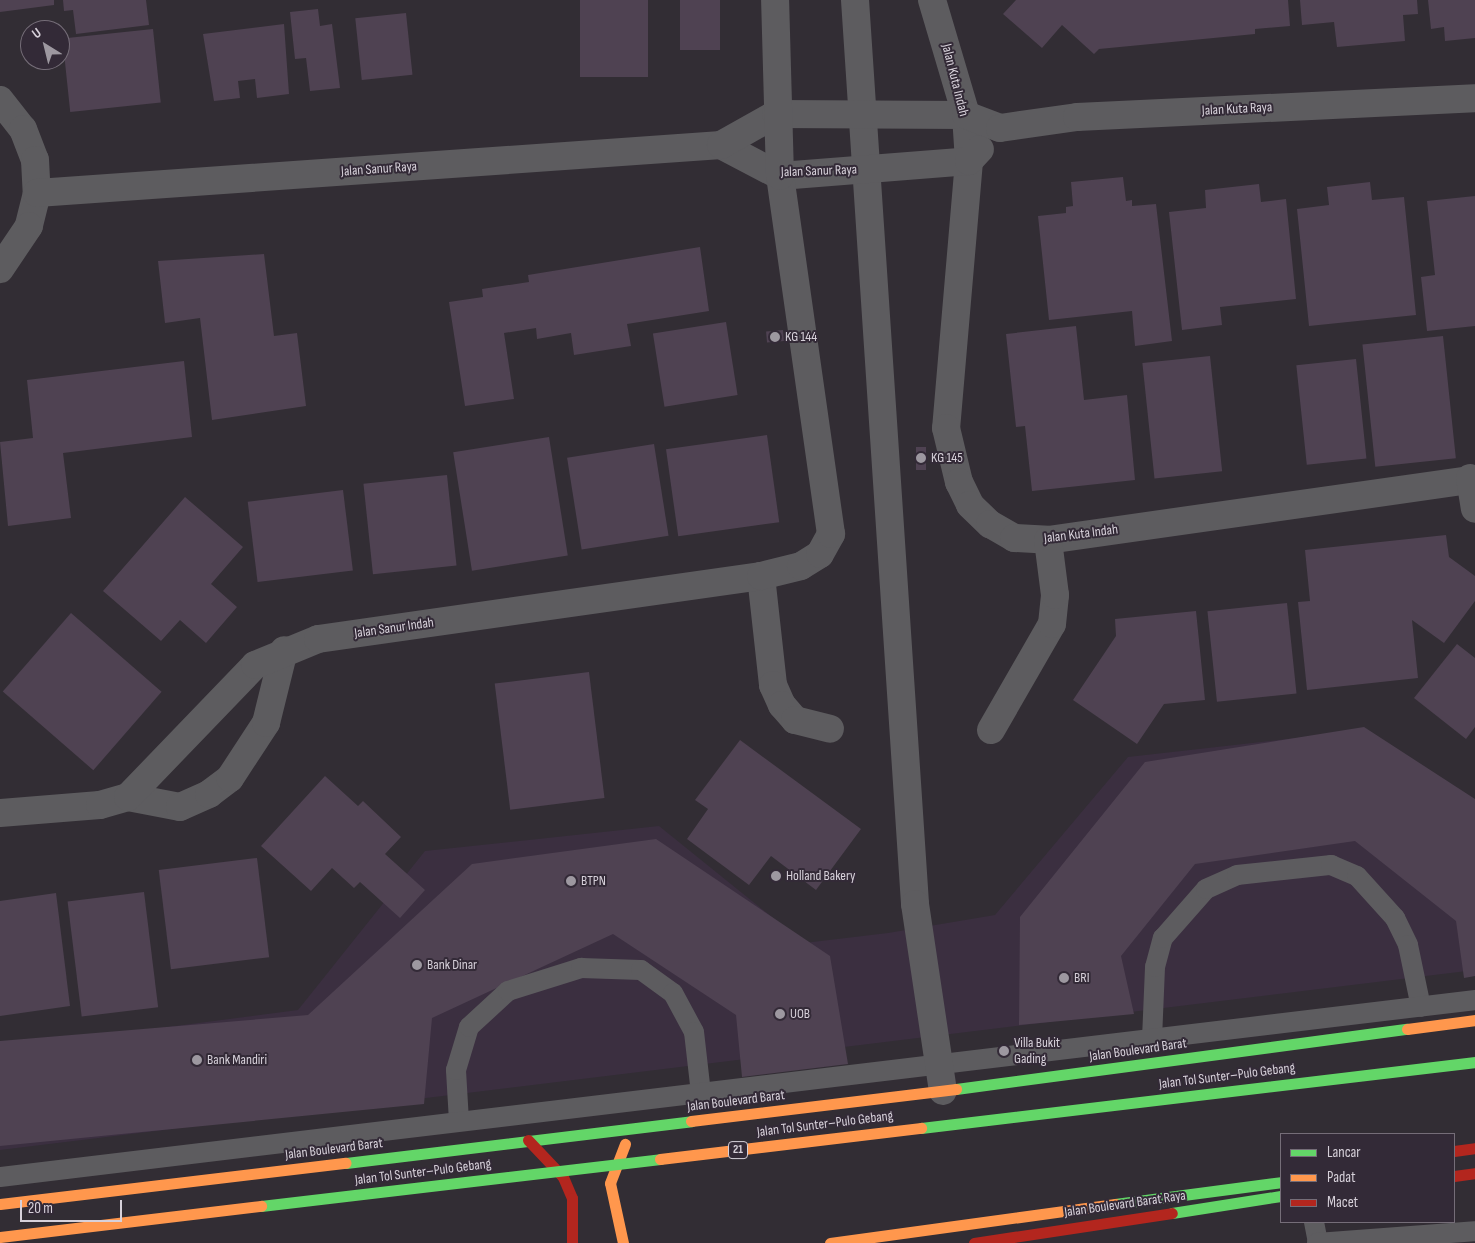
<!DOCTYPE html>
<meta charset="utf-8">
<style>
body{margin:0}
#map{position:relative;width:1475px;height:1243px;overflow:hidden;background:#322d34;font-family:"Sofia Sans Condensed",sans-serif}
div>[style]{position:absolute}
.built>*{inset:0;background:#3b2f40}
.building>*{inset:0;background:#4f4252;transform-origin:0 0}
.lane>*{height:20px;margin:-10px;padding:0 10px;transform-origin:10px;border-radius:10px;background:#5d5c5f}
.street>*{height:28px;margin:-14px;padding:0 14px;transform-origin:14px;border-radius:14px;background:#5d5c5f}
.fast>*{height:11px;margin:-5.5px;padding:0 5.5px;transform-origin:5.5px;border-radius:5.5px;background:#63d668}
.slow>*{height:11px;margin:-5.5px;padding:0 5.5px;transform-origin:5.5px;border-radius:5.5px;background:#ff974d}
.jam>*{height:11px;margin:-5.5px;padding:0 5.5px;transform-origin:5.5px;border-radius:5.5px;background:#b3261e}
.fast-bridge>*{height:11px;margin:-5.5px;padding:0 5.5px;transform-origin:5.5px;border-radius:5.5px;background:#63d668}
.slow-bridge>*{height:11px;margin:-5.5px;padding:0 5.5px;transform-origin:5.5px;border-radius:5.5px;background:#ff974d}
.dots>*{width:14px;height:14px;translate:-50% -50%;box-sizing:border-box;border:2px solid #332a37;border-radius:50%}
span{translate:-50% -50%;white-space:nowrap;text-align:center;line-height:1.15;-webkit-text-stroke:4px #332a37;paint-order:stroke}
.shield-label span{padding:1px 4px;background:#332a37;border:1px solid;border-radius:4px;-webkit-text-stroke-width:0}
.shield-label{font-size:12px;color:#d7d1da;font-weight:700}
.street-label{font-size:14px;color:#d7d1da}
.poi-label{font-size:14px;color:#d7d1da}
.left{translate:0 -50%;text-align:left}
.legend{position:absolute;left:1280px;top:1133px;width:175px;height:90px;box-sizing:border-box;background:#332a37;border:1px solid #756d78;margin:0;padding:6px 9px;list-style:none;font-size:15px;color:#d7d1da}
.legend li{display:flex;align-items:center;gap:10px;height:25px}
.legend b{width:25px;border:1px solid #756d78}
.north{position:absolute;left:20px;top:20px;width:50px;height:50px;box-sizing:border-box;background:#332a37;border:1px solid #756d78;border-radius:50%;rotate:324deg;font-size:14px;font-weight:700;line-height:20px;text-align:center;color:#d7d1da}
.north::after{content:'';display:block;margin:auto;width:18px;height:22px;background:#9d98a0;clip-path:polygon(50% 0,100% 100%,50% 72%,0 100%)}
.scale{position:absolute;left:20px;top:1200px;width:102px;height:22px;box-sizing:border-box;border:2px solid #d7d1da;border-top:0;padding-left:6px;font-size:15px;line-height:18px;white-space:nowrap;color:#d7d1da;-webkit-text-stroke:4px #332a37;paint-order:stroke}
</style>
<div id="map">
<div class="built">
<i style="clip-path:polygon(1366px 730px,1475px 815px,1475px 970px,0 1150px,0 1049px,298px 1010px,425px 851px,659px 826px,804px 943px,888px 933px,995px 915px,1128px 757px)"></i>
</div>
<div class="building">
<i style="clip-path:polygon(0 0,54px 0,54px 5px,0 12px)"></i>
<i style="clip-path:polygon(63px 0,146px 0,149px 25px,76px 34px,73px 10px,64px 11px)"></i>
<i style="left:580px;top:0;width:68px;height:77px"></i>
<i style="left:680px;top:0;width:40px;height:50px"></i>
<i style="clip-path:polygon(1016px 0,1288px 0,1290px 26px,1255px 29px,1255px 34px,1099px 49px,1094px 54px,1062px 25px,1042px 48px,1003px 14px)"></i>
<i style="clip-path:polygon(1300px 0,1417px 0,1418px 14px,1403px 15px,1405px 41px,1337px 47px,1334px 22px,1302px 25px)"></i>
<i style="clip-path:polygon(1428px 0,1475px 0,1475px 38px,1445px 41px,1444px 27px,1431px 29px)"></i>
<i style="clip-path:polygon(318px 9px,320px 26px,332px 24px,340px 88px,310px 91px,306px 58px,295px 59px,290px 12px)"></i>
<i style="left:406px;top:13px;width:62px;height:51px;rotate:84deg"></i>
<i style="clip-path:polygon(284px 24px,289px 94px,257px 98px,255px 79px,238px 81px,240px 98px,214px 101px,203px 34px)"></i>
<i style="left:153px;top:29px;width:74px;height:91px;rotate:84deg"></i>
<i style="clip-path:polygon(1123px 177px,1126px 201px,1132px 200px,1132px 206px,1156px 204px,1172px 341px,1135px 346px,1132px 311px,1049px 320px,1038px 216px,1066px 213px,1066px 207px,1073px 206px,1071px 182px)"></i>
<i style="clip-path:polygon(1370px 182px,1372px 200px,1404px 197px,1416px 315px,1309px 326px,1297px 209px,1329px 205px,1327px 187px)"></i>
<i style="clip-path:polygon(1259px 184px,1261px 202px,1286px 199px,1296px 299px,1220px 307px,1222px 325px,1182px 330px,1169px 212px,1206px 208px,1205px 190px)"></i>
<i style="clip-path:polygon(1475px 196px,1475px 326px,1427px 331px,1421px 277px,1435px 275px,1427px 201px)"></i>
<i style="clip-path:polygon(700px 247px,709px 311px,627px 324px,631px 346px,574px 355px,571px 333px,537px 339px,536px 328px,504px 333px,514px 399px,465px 406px,449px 302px,483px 297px,482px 289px,529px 282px,528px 275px)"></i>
<i style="clip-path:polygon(264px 254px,274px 336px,297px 333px,306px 406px,212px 420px,200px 318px,165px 323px,158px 261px)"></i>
<i style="left:726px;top:322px;width:74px;height:74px;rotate:81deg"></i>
<i style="clip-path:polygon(1076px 326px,1084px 400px,1127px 395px,1135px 480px,1032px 491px,1025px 426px,1016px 427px,1006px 334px)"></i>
<i style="left:783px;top:330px;width:11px;height:17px;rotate:85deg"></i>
<i style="left:1443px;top:336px;width:123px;height:81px;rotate:84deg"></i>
<i style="left:1210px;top:356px;width:116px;height:68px;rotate:84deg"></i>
<i style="left:1356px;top:359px;width:100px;height:60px;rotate:84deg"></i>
<i style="clip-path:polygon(184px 361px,192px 437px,63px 453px,71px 518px,8px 526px,0 442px,33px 438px,27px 380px)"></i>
<i style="left:767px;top:435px;width:88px;height:102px;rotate:82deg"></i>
<i style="left:549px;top:437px;width:120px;height:97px;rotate:81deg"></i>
<i style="left:654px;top:444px;width:93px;height:88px;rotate:81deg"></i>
<i style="left:916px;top:447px;width:10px;height:23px"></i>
<i style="left:447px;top:475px;width:91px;height:84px;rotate:84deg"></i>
<i style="left:343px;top:490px;width:81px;height:96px;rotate:83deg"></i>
<i style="clip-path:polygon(185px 497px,243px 547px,211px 584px,237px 607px,206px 643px,180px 620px,161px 641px,103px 591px)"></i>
<i style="clip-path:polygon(1446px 535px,1449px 557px,1475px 576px,1475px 601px,1444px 643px,1412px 620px,1418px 678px,1307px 690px,1298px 602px,1310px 601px,1305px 550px)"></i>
<i style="left:1287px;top:603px;width:91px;height:80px;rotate:84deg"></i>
<i style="clip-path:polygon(1196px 611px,1205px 700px,1164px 704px,1137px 744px,1073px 700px,1116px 636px,1115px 619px)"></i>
<i style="left:71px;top:613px;width:120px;height:104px;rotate:41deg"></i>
<i style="clip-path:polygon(1457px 644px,1475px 658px,1475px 727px,1466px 739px,1414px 698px)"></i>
<i style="left:589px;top:672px;width:127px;height:95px;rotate:83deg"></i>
<i style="clip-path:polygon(1364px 727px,1475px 799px,1475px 976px,1464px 978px,1456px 921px,1355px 841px,1195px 864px,1121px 956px,1134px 1014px,1019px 1025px,1020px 917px,1145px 762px)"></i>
<i style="clip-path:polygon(740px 740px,861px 829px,816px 890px,771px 856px,749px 885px,687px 839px,708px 809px,695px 800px)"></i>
<i style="clip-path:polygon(325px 776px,358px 806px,363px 801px,401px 837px,385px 854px,425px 890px,400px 918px,360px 882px,354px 888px,332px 868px,311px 891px,261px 846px)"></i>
<i style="clip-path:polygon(656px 839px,830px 956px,848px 1064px,742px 1077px,736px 1015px,613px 934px,432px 1018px,424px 1104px,0 1146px,0 1041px,308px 1015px,472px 864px)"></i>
<i style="left:257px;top:858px;width:100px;height:99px;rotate:83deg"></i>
<i style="left:144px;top:892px;width:116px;height:77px;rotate:83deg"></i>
<i style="clip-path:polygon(56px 893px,70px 1006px,0 1016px,0 901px)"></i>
</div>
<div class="lane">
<i style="left:1152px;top:1039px;width:72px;rotate:-87.6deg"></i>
<i style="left:1155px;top:967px;width:30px;rotate:-75deg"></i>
<i style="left:1163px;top:938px;width:65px;rotate:-48.7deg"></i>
<i style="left:1206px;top:889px;width:34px;rotate:-24deg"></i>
<i style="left:1237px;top:875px;width:95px;rotate:-6.1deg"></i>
<i style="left:1331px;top:865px;width:28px;rotate:23deg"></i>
<i style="left:1357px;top:876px;width:57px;rotate:47.9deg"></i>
<i style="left:1395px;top:918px;width:30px;rotate:64deg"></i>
<i style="left:1408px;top:945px;width:63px;rotate:78.2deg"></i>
<i style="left:459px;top:1121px;width:51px;rotate:-93.4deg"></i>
<i style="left:456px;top:1070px;width:45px;rotate:-73.2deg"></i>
<i style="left:469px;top:1027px;width:53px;rotate:-42.7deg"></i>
<i style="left:508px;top:991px;width:77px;rotate:-17.5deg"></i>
<i style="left:581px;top:968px;width:60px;rotate:1.9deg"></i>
<i style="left:641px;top:970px;width:39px;rotate:36deg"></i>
<i style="left:673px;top:993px;width:44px;rotate:61.7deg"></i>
<i style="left:694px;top:1032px;width:61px;rotate:83.5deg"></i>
<i style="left:0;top:1177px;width:1486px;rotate:-6.84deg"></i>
<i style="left:1314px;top:1222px;width:21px;rotate:79deg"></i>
<i style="left:1317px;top:1243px;width:158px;rotate:-4.3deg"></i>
</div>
<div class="street">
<i style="left:855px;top:0;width:906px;rotate:86.2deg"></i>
<i style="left:915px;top:904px;width:189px;rotate:81.5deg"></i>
<i style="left:932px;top:0;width:120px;rotate:73.5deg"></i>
<i style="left:966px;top:115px;width:46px;rotate:86.3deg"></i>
<i style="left:969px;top:161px;width:268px;rotate:94.9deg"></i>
<i style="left:946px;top:428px;width:56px;rotate:76.5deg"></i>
<i style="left:959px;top:482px;width:25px;rotate:64deg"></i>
<i style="left:970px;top:505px;width:28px;rotate:44deg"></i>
<i style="left:990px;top:524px;width:28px;rotate:30deg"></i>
<i style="left:1014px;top:538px;width:34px;rotate:3deg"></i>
<i style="left:1048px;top:540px;width:431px;rotate:-8.1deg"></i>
<i style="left:0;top:100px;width:37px;rotate:52deg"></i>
<i style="left:23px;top:129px;width:33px;rotate:69deg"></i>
<i style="left:35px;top:160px;width:33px;rotate:87deg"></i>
<i style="left:37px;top:193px;width:34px;rotate:104deg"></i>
<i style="left:29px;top:226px;width:52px;rotate:124deg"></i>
<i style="left:721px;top:145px;width:67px;rotate:27.7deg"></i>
<i style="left:780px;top:176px;width:190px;rotate:-4.5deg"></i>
<i style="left:969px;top:161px;width:16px;rotate:-47deg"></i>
<i style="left:37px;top:193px;width:686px;rotate:-4.01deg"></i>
<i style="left:721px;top:145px;width:63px;rotate:-29.4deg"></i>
<i style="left:776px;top:114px;width:190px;rotate:0.3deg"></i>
<i style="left:966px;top:115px;width:36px;rotate:21deg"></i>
<i style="left:1000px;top:128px;width:78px;rotate:-8.1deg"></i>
<i style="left:1077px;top:117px;width:398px;rotate:-2.7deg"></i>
<i style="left:1470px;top:478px;width:31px;rotate:81deg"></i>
<i style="left:761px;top:576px;width:110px;rotate:83.7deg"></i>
<i style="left:773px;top:685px;width:22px;rotate:66deg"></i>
<i style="left:782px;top:705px;width:20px;rotate:49deg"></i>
<i style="left:795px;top:720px;width:36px;rotate:14deg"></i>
<i style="left:991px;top:730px;width:122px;rotate:-60.1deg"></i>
<i style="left:1052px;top:624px;width:29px;rotate:-84deg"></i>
<i style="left:1055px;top:595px;width:55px;rotate:-97.3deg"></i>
<i style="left:128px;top:797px;width:53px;rotate:10.9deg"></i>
<i style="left:180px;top:807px;width:32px;rotate:-24deg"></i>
<i style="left:209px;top:794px;width:26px;rotate:-37deg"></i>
<i style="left:230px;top:778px;width:66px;rotate:-56.8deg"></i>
<i style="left:266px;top:723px;width:75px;rotate:-76.1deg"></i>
<i style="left:0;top:813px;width:100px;rotate:-4.6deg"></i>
<i style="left:100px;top:805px;width:29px;rotate:-16deg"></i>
<i style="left:128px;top:797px;width:183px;rotate:-46.1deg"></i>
<i style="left:255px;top:665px;width:68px;rotate:-22.4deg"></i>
<i style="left:318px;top:639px;width:447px;rotate:-8.1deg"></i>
<i style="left:761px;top:576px;width:41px;rotate:-14deg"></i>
<i style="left:801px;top:566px;width:22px;rotate:-32deg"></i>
<i style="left:820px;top:554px;width:23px;rotate:-61deg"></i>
<i style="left:831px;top:534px;width:362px;rotate:-98.1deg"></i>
<i style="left:780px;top:176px;width:176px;rotate:-91.6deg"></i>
</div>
<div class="fast">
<i style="left:956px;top:1089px;width:455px;rotate:-7.6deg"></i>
<i style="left:346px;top:1163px;width:348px;rotate:-6.9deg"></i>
<i style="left:1115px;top:1204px;width:167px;rotate:-7.5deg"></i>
<i style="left:1172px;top:1213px;width:110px;rotate:-8.9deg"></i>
</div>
<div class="slow">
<i style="left:1407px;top:1029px;width:69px;rotate:-7.5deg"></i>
<i style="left:691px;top:1121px;width:267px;rotate:-6.9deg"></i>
<i style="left:0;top:1204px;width:348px;rotate:-6.8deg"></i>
<i style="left:623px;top:1243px;width:61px;rotate:-102.2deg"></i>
<i style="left:610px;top:1183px;width:42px;rotate:-69deg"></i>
<i style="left:830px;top:1243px;width:288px;rotate:-7.8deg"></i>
</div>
<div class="jam">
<i style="left:528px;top:1140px;width:51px;rotate:46.6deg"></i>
<i style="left:563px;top:1177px;width:23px;rotate:67deg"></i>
<i style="left:572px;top:1198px;width:45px;rotate:90deg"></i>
<i style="left:1454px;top:1151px;width:21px;rotate:-8deg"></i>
<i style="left:1454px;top:1176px;width:21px;rotate:-8deg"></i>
<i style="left:974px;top:1243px;width:200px;rotate:-8.6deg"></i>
</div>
<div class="fast-bridge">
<i style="left:921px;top:1128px;width:558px;rotate:-6.79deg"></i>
<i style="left:261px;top:1206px;width:402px;rotate:-6.7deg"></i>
</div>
<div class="slow-bridge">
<i style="left:660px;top:1159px;width:263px;rotate:-6.8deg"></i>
<i style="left:0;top:1237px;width:263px;rotate:-6.8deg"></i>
</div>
<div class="dots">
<i style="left:775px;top:337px;background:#9d98a0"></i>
<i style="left:921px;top:458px;background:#9d98a0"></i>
<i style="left:776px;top:876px;background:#9d98a0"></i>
<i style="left:571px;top:881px;background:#9d98a0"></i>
<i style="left:417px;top:965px;background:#9d98a0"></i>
<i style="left:1064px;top:978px;background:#9d98a0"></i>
<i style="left:780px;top:1014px;background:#9d98a0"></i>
<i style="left:1004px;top:1051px;background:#9d98a0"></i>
<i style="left:197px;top:1060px;background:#9d98a0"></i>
</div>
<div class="shield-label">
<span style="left:738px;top:1150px">21</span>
</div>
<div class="street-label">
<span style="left:955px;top:80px;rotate:76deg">Jalan Kuta Indah</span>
<span style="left:1237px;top:109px;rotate:-3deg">Jalan Kuta Raya</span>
<span style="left:379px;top:169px;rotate:-4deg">Jalan Sanur Raya</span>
<span style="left:819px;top:171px;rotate:-2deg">Jalan Sanur Raya</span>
<span style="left:1081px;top:534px;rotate:-7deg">Jalan Kuta Indah</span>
<span style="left:394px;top:628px;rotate:-8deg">Jalan Sanur Indah</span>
<span style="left:1138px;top:1050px;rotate:-8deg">Jalan Boulevard Barat</span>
<span style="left:1227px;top:1076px;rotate:-7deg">Jalan Tol Sunter–Pulo Gebang</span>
<span style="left:736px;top:1101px;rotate:-7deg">Jalan Boulevard Barat</span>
<span style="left:825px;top:1124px;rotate:-7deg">Jalan Tol Sunter–Pulo Gebang</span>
<span style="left:334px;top:1149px;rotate:-7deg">Jalan Boulevard Barat</span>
<span style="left:423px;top:1172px;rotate:-7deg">Jalan Tol Sunter–Pulo Gebang</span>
<span style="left:1125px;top:1204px;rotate:-8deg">Jalan Boulevard Barat Raya</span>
</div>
<div class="poi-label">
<span class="left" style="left:785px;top:337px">KG 144</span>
<span class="left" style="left:931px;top:458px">KG 145</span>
<span class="left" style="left:786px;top:876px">Holland Bakery</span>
<span class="left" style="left:581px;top:881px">BTPN</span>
<span class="left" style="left:427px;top:965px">Bank Dinar</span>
<span class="left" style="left:1074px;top:978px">BRI</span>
<span class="left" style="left:790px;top:1014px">UOB</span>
<span class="left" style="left:1014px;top:1051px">Villa Bukit<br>Gading</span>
<span class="left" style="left:207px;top:1060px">Bank Mandiri</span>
</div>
<ul class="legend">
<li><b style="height:6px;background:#63d668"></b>Lancar</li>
<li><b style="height:6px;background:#ff974d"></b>Padat</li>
<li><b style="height:6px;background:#b3261e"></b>Macet</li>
</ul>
<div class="north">U</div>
<div class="scale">20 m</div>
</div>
